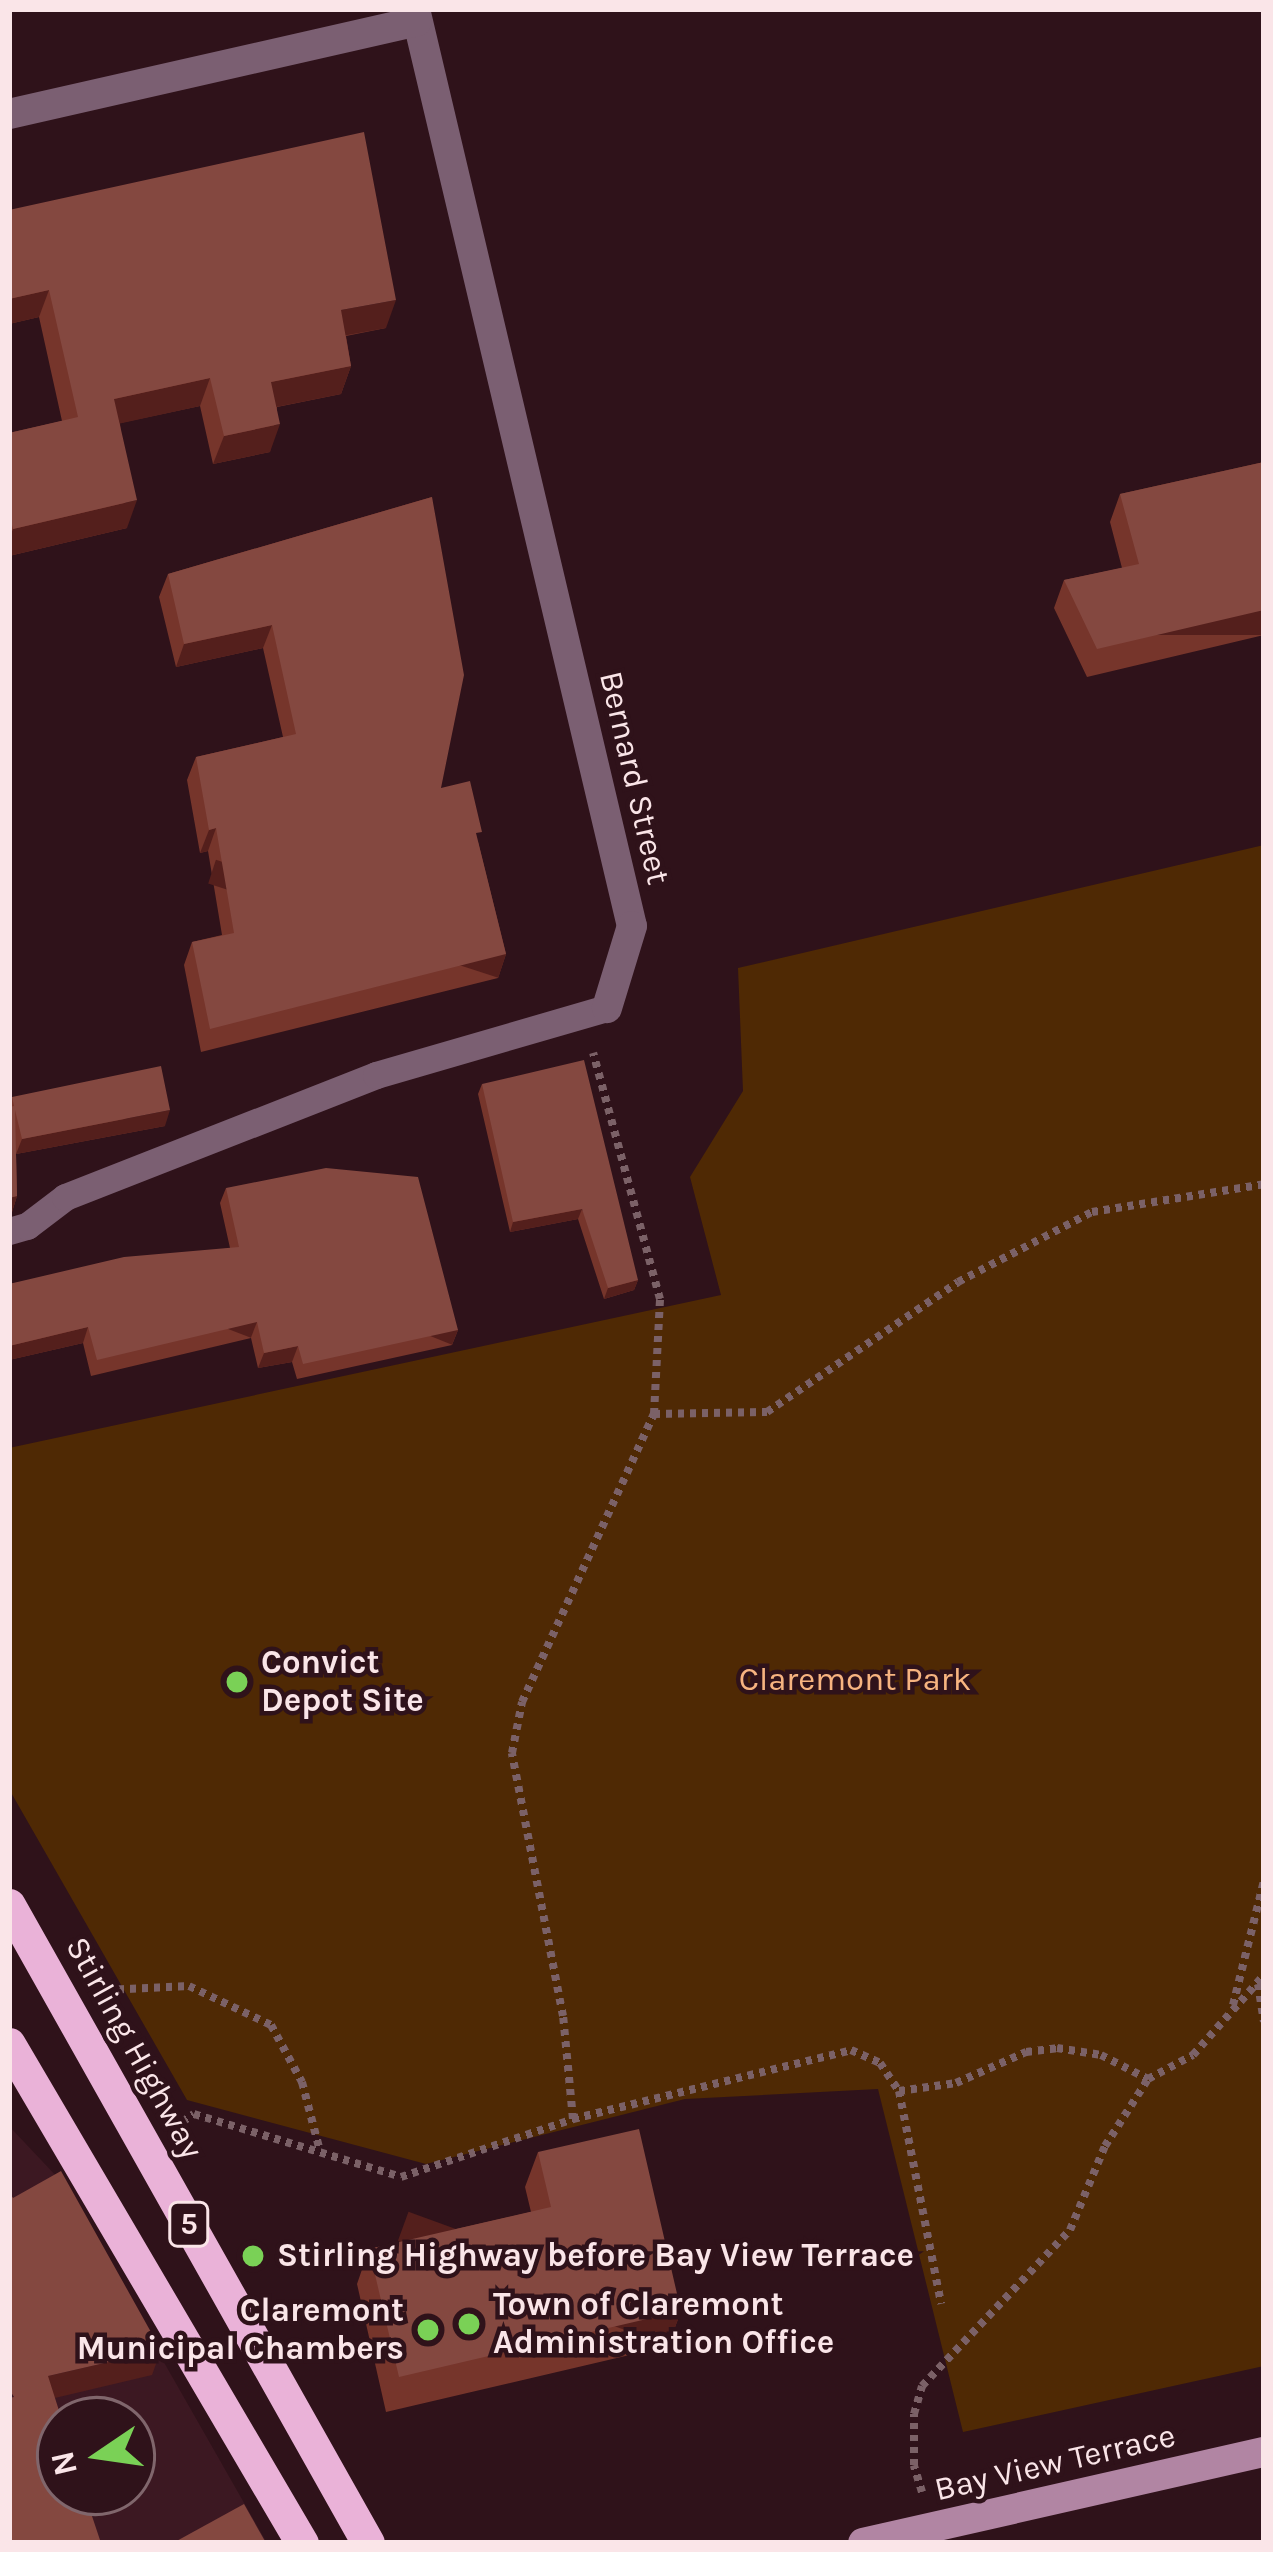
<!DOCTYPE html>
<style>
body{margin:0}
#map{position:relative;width:1273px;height:2552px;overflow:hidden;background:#2f121a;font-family:Karla,sans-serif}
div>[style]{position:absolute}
.built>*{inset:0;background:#3c1822}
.green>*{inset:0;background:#4f2904}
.path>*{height:8px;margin-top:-4px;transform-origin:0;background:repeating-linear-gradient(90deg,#7b6167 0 6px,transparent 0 12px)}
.service>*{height:27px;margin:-13.5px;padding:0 13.5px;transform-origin:13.5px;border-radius:13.5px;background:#7b5f72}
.minor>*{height:30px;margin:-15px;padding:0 15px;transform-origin:15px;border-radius:15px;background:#7b5f72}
.secondary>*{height:30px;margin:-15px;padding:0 15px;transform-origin:15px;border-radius:15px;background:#b185a3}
.trunk>*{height:33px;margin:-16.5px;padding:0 16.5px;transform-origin:16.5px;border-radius:16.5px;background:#eab2d8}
.wall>*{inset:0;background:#76352b}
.shaded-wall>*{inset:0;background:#541f1c;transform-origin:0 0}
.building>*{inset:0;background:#844840}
.dots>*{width:33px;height:33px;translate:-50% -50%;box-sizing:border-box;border:6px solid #2f121a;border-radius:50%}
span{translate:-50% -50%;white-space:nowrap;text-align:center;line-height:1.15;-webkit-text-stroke:9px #2f121a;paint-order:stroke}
.shield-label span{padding:3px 9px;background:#2f121a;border:3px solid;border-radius:9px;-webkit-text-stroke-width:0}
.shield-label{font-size:30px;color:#fae5e8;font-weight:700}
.street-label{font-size:33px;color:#fae5e8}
.poi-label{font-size:33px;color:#fae5e8;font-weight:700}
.left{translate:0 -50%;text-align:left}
.right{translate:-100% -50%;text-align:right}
.park-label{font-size:33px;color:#f7b480}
.frame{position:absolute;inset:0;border:12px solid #fae5e8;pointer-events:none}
.north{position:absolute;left:36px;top:2396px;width:120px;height:120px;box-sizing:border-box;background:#2f121a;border:3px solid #80666c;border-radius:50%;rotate:257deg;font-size:33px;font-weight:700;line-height:48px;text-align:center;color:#fae5e8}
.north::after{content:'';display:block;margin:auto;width:42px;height:54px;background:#7ad156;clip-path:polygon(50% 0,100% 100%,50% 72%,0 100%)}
</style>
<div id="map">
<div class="built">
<i style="clip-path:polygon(evenodd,9px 2126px,60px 2180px,267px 2543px,9px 2543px,9px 2126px,60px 2420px,132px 2420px,132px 2492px,60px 2492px,60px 2420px)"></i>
</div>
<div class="green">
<i style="clip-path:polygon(1264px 845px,1264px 2366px,963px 2432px,878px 2089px,685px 2099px,426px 2164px,187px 2100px,9px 1789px,9px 1448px,721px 1295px,690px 1177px,743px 1091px,738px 968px)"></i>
</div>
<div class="path">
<i style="left:654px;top:1414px;width:113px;rotate:-1deg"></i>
<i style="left:767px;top:1412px;width:231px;rotate:-34.2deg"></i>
<i style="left:958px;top:1282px;width:151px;rotate:-27.6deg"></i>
<i style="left:1092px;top:1212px;width:174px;rotate:-9.2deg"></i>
<i style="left:1258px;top:1984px;width:38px;rotate:81deg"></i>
<i style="left:106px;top:1990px;width:83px;rotate:-2.8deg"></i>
<i style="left:189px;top:1986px;width:91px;rotate:25.4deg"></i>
<i style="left:271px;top:2025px;width:65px;rotate:61.5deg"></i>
<i style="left:302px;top:2082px;width:71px;rotate:75.4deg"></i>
<i style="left:1233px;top:2005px;width:128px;rotate:-76deg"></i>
<i style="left:899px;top:2091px;width:58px;rotate:-8deg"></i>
<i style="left:956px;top:2083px;width:77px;rotate:-23.9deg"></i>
<i style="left:1026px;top:2052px;width:31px;rotate:-7deg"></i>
<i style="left:1057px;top:2048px;width:45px;rotate:9deg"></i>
<i style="left:1101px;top:2055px;width:53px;rotate:27.1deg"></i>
<i style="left:573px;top:2119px;width:103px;rotate:-95.5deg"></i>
<i style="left:563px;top:2016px;width:268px;rotate:-101deg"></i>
<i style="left:512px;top:1753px;width:52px;rotate:-78.9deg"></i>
<i style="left:522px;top:1702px;width:317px;rotate:-65.4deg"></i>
<i style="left:654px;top:1414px;width:115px;rotate:-87deg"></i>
<i style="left:660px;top:1299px;width:255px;rotate:-105.2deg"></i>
<i style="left:182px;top:2122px;width:14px;rotate:-34deg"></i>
<i style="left:194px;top:2114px;width:216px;rotate:16.9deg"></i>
<i style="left:401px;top:2177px;width:182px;rotate:-18.6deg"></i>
<i style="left:573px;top:2119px;width:286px;rotate:-13.9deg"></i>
<i style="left:851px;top:2050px;width:32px;rotate:24deg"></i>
<i style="left:880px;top:2063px;width:34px;rotate:56deg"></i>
<i style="left:899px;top:2091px;width:217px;rotate:78.8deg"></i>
<i style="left:922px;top:2492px;width:28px;rotate:-107deg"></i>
<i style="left:914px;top:2465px;width:51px;rotate:-90deg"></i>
<i style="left:914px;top:2414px;width:29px;rotate:-74deg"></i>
<i style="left:922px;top:2386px;width:215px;rotate:-46.5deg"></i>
<i style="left:1070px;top:2230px;width:91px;rotate:-67.4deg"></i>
<i style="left:1105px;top:2146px;width:80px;rotate:-57.3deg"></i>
<i style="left:1148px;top:2079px;width:51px;rotate:-28.1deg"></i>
<i style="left:1193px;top:2055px;width:107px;rotate:-48.4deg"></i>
</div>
<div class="service">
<i style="left:9px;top:1231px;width:19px;rotate:-16deg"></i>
<i style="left:27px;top:1226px;width:48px;rotate:-37.3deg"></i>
<i style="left:65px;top:1197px;width:334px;rotate:-21.4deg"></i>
<i style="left:376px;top:1075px;width:241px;rotate:-16.2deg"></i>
</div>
<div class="minor">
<i style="left:415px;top:9px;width:942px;rotate:76.69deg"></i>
<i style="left:632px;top:926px;width:86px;rotate:107deg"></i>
<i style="left:9px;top:114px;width:418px;rotate:-12.8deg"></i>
</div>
<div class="secondary">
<i style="left:863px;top:2543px;width:411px;rotate:-12.8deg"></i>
</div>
<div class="trunk">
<i style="left:9px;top:1905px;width:732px;rotate:60.63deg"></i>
<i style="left:9px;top:2044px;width:579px;rotate:59.58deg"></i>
</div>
<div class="wall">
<i style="clip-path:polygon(9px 210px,386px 328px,346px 336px,351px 366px,341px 394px,277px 407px,270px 452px,213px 464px,200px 406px,120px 423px,127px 528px,9px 556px,9px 433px,62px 421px,39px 317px,9px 324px)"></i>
<i style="clip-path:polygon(1264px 462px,1264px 635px,1087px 677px,1054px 608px,1064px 580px,1122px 568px,1110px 522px,1120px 494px)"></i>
<i style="clip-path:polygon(432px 497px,441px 788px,478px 842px,506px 954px,498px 978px,201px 1052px,184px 965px,192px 942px,222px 935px,208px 851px,200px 853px,187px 780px,196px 757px,283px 737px,263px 648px,176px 667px,159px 597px,168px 574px)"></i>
<i style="clip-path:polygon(482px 1084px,638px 1280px,634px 1290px,604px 1299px,578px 1219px,510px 1232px,478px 1094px)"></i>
<i style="clip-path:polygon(12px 1097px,165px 1126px,16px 1154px,17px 1196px,12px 1212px,9px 1212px,9px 1105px)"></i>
<i style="clip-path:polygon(226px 1188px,458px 1330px,452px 1345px,297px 1379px,292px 1362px,258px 1368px,251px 1338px,91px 1376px,83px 1343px,9px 1360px,9px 1284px,230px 1248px,220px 1203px)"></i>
<i style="clip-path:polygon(538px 2152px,681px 2311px,668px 2346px,386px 2412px,357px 2284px,369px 2249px,531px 2212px,525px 2187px)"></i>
</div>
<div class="shaded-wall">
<i style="clip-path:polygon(49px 290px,39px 317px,9px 324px,9px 299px)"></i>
<i style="clip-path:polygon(396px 300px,386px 328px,331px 338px,341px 310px)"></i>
<i style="clip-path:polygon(351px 366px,341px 394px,261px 410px,271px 382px)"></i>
<i style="clip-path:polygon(210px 378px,200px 406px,104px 427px,114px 399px)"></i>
<i style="clip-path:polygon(280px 424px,270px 452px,213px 464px,224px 436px)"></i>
<i style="clip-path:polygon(137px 500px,127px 528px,9px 556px,9px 539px,13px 529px)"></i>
<i style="left:1264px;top:610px;width:25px;height:171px;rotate:90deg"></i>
<i style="clip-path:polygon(272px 625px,263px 648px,176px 667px,184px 644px)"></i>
<i style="clip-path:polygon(216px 828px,208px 851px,200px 853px,209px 830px)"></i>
<i style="left:506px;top:954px;width:25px;height:305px;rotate:108deg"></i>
<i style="clip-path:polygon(170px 1110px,165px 1126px,16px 1154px,22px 1139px)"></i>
<i style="clip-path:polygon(17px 1196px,12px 1212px,9px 1212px,9px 1198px)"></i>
<i style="clip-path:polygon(582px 1209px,578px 1219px,510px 1232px,513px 1222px)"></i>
<i style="clip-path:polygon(638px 1280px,634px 1290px,604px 1299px,608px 1288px)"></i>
<i style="left:257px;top:1322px;width:17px;height:164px;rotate:111deg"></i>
<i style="clip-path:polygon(88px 1327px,83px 1343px,9px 1360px,9px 1346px)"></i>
<i style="left:458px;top:1330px;width:16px;height:159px;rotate:112deg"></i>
<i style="clip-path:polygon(298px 1346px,292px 1362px,258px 1368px,264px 1353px)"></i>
<i style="left:681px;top:2311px;width:37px;height:290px;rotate:110deg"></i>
<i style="clip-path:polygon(161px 2350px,152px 2375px,38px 2402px,48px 2376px)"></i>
</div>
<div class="building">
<i style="clip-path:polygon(364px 132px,396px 300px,341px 310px,351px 366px,271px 382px,280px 424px,224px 436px,210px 378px,114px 399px,137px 500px,13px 529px,9px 513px,9px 433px,78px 417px,49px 290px,9px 299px,9px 210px)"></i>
<i style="clip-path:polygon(1264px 462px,1264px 610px,1097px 649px,1064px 580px,1139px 564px,1120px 494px)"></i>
<i style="clip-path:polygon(432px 497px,464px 675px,441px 788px,470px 781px,482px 832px,476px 833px,506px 954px,210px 1029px,192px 942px,234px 933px,216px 828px,209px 830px,196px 757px,296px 734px,272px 625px,184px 644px,168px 574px)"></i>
<i style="clip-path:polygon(584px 1060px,638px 1280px,608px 1288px,582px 1209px,513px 1222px,482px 1084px)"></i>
<i style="clip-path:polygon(161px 1066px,170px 1110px,22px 1139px,15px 1110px,17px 1196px,9px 1198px,9px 1107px,14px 1106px,12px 1097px)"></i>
<i style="clip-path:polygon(326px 1168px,418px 1177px,458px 1330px,303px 1364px,298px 1346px,264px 1353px,257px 1322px,97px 1360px,88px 1327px,9px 1346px,9px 1284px,124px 1257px,239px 1247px,226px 1188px)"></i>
<i style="clip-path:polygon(639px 2129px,681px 2311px,399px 2377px,369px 2249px,551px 2207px,538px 2152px)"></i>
<i style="clip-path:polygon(61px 2171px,161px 2350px,48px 2376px,62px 2420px,60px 2420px,60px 2492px,84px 2492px,101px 2543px,9px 2543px,9px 2398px,14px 2397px,9px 2389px,9px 2192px,13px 2198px)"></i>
<i style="clip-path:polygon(244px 2504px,266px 2543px,173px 2543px)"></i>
</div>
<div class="dots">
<i style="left:237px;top:1682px;background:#7ad156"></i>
<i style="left:253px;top:2256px;background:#7ad156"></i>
<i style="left:469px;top:2324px;background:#7ad156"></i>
<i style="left:428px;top:2330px;background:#7ad156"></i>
</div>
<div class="shield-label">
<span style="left:189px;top:2224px">5</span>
</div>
<div class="street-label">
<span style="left:634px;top:778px;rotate:77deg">Bernard Street</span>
<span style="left:134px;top:2048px;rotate:61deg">Stirling Highway</span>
<span style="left:1055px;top:2463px;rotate:-13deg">Bay View Terrace</span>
</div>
<div class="poi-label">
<span class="left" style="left:261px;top:1682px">Convict<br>Depot Site</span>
<span class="left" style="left:277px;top:2256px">Stirling Highway before Bay View Terrace</span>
<span class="left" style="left:493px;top:2324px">Town of Claremont<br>Administration Office</span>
<span class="right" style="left:404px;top:2330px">Claremont<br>Municipal Chambers</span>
</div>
<div class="park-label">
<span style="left:855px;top:1680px">Claremont Park</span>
</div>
<div class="frame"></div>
<div class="north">N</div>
</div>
